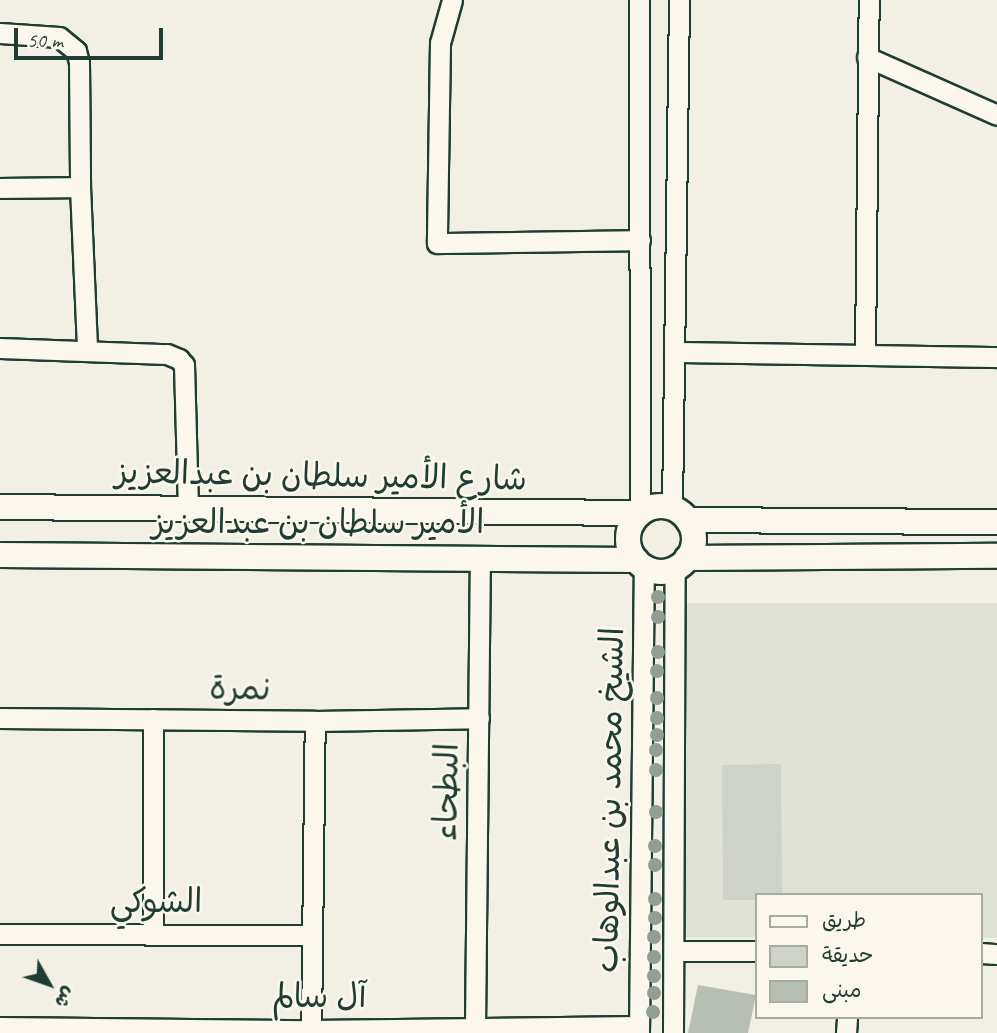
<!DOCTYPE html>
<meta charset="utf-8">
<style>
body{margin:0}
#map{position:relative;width:997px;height:1033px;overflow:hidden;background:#f2f0e5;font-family:Caveat,"Playpen Sans Arabic",sans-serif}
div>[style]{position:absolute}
.built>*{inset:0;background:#e0e1d6}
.green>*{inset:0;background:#cfd2c8}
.building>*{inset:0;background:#b7beb3}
.roads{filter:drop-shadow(2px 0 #1f3d34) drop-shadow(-2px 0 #1f3d34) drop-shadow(0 2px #1f3d34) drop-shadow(0 -2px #1f3d34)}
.minor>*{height:19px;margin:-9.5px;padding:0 9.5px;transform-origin:9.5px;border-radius:9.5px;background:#fbf7ec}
.major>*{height:24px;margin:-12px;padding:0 12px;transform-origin:12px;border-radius:12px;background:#fbf7ec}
.major>.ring{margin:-12px;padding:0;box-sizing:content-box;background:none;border:24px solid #fbf7ec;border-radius:50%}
.trees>*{width:14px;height:14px;margin:-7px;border-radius:50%;background:#919e94}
span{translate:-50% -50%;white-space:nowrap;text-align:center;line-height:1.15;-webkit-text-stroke:5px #fbf7ec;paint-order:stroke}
.street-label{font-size:33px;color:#1f3d34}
.legend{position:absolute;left:755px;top:893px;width:228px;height:126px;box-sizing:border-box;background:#fbf7ec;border:2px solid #a3ada2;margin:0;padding:9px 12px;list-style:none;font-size:21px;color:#1f3d34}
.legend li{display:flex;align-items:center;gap:14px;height:35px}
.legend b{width:35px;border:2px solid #a3ada2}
.north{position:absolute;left:14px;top:949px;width:70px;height:70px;-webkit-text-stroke:5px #fbf7ec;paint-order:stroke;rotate:130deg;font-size:19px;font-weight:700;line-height:28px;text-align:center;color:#1f3d34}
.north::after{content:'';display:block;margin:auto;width:24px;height:32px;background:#1f3d34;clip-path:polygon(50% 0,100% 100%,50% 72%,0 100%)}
.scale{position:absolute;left:14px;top:28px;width:149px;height:32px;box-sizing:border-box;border:4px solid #1f3d34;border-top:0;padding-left:9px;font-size:21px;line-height:24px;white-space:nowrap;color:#1f3d34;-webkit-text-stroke:5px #fbf7ec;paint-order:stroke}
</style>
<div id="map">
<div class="built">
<i style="clip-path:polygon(685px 603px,997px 603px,997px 938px,981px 938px,981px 895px,757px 895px,757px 937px,683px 937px)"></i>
</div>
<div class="green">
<i style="clip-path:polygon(781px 764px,782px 895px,757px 895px,757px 900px,723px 900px,722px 765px)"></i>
</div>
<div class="building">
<i style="clip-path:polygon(698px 985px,756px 995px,748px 1033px,688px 1033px)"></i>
</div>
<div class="roads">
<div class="minor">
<i style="left:452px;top:0;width:45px;rotate:105.6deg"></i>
<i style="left:440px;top:43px;width:200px;rotate:90.9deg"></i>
<i style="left:437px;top:243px;width:203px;rotate:-0.8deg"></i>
<i style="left:639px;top:0;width:513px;rotate:89.89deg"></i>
<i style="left:0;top:33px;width:59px;rotate:3.9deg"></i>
<i style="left:59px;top:37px;width:22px;rotate:39deg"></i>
<i style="left:76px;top:51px;width:11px;rotate:75deg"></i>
<i style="left:79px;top:62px;width:125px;rotate:89.5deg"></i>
<i style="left:80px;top:187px;width:163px;rotate:87.5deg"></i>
<i style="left:867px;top:57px;width:142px;rotate:24deg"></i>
<i style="left:0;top:188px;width:80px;rotate:-0.7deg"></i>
<i style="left:0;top:348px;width:167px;rotate:2.1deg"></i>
<i style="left:167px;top:354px;width:13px;rotate:23deg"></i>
<i style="left:179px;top:359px;width:8px;rotate:50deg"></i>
<i style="left:184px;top:365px;width:141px;rotate:88.4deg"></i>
<i style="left:674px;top:352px;width:323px;rotate:0.9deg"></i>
<i style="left:865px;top:355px;width:355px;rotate:-89.4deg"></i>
<i style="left:672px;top:508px;width:508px;rotate:-89.21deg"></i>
<i style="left:0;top:718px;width:315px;rotate:0.5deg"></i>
<i style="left:315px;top:721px;width:164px;rotate:-1deg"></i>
<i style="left:153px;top:933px;width:214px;rotate:-90deg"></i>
<i style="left:0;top:934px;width:312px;rotate:0.2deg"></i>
<i style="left:674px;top:951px;width:83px"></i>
<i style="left:981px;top:953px;width:16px;rotate:4deg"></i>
<i style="left:0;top:1027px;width:311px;rotate:0.6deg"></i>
<i style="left:311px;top:1030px;width:328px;rotate:-0.7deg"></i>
<i style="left:475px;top:1027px;width:470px;rotate:-89.4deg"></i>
<i style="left:311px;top:1030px;width:309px;rotate:-89.3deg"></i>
<i style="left:639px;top:1033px;width:466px;rotate:-89.4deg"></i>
<i style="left:673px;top:1033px;width:465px;rotate:-89.8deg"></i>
<i style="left:846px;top:1033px;width:16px;rotate:-86deg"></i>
</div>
<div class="major">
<i class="ring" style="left:628px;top:506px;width:42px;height:42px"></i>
<i style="left:0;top:507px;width:640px;rotate:0.54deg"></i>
<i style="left:688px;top:520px;width:309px;rotate:0.4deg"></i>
<i style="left:0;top:555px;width:636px;rotate:0.45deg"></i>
<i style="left:687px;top:558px;width:310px;rotate:-0.4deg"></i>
</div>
</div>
<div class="trees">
<i style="left:658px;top:597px"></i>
<i style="left:658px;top:617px"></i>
<i style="left:658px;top:652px"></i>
<i style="left:657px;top:671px"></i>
<i style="left:657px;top:698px"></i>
<i style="left:657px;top:718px"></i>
<i style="left:657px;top:735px"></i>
<i style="left:656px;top:750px"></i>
<i style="left:656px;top:770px"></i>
<i style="left:656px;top:812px"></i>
<i style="left:655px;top:846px"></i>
<i style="left:655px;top:865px"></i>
<i style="left:655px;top:899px"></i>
<i style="left:655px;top:918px"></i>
<i style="left:654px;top:937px"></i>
<i style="left:654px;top:957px"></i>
<i style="left:654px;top:976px"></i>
<i style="left:654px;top:993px"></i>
<i style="left:653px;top:1012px"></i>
</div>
<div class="street-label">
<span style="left:321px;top:476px;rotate:1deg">شارع الأمير سلطان بن عبدالعزيز</span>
<span style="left:318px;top:523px">الأمير سلطان بن عبدالعزيز</span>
<span style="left:240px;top:689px;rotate:1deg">نمرة</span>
<span style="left:447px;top:792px;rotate:-89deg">البطحاء</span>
<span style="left:610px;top:800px;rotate:-89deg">الشيخ محمد بن عبدالوهاب</span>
<span style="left:156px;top:902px">الشوكي</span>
<span style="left:319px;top:997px">آل سالم</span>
</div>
<ul class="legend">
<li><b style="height:9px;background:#fbf7ec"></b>طريق</li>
<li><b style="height:19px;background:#cfd2c8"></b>حديقة</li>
<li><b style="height:19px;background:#b7beb3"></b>مبنى</li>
</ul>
<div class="north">ش</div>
<div class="scale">50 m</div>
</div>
